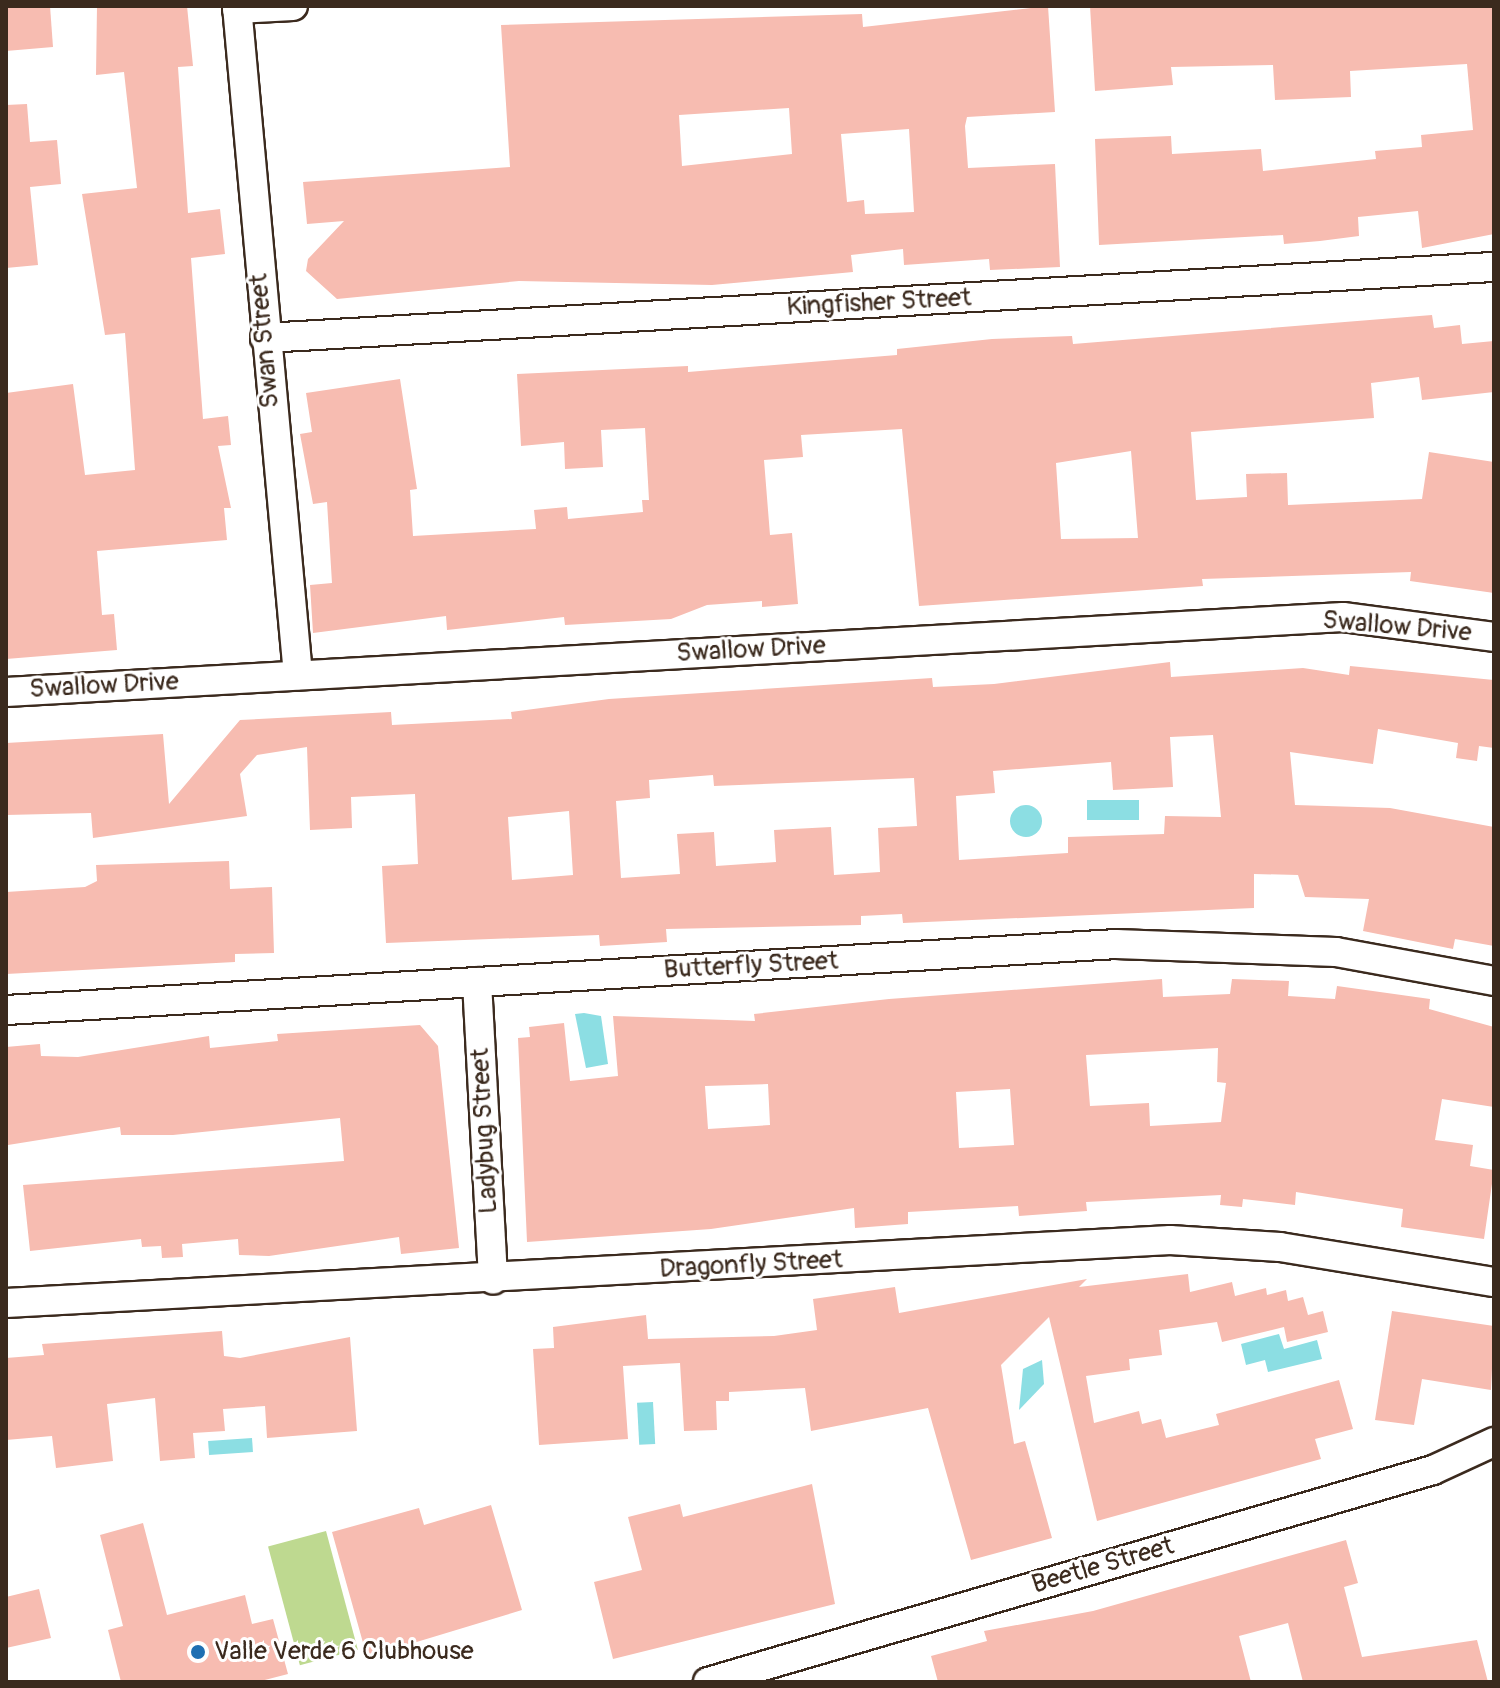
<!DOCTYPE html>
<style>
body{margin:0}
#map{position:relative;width:1500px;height:1688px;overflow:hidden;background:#fff;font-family:Pangolin,sans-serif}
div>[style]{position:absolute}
.green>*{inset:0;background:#bed990;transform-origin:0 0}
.water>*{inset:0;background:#8cdee3;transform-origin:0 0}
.round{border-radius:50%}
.building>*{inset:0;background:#f7bcb1}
.roads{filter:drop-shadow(2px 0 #3b2a1e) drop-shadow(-2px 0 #3b2a1e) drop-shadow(0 2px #3b2a1e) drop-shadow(0 -2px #3b2a1e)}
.minor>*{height:28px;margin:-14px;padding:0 14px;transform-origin:14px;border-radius:14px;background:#fff}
.dots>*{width:22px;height:22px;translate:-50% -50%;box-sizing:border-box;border:4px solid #fff;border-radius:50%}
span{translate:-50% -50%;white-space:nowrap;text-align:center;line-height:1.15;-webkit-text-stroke:6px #fff;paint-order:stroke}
.street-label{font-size:26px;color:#3b2a1e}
.poi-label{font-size:26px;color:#3b2a1e}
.left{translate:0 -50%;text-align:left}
.frame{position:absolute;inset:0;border:8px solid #3b2a1e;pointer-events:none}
</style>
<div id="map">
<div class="green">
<i style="left:326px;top:1531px;width:123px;height:60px;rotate:75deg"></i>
</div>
<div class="water">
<i style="left:1139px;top:800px;width:20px;height:52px;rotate:90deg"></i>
<i class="round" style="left:1010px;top:805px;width:32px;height:32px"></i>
<i style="clip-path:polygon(584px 1013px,601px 1016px,608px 1064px,586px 1068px,575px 1014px)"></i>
<i style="clip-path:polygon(1279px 1334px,1284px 1349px,1317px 1340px,1322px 1359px,1268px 1372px,1265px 1360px,1246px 1365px,1241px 1344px)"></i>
<i style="clip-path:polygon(1042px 1360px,1044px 1384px,1019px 1410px,1023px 1369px)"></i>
<i style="left:653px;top:1402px;width:42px;height:16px;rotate:87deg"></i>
<i style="left:252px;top:1438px;width:14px;height:44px;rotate:86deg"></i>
</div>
<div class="building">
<i style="clip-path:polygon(6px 6px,50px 6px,53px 47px,6px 51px)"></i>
<i style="clip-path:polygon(97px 6px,187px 6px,193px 66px,178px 67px,188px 213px,220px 209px,225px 254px,191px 258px,203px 419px,228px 416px,231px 445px,218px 446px,231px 508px,224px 508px,227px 540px,97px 551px,102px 615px,114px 614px,117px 650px,6px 659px,6px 393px,73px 384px,85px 475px,135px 470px,125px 333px,105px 335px,82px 194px,137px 188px,124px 72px,96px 75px)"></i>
<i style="clip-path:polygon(evenodd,1048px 6px,1055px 112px,967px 117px,965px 126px,968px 168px,1055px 164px,1060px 267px,990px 270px,989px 259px,904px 265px,903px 249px,851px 255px,853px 272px,712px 285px,519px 281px,337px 299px,306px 271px,308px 259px,344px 221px,307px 224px,303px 182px,510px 167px,501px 25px,862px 14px,863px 27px,1048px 6px,789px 108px,792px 154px,682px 166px,679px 115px,789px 108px,1048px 6px,909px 129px,914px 212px,865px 214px,864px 200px,847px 202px,841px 134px,909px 129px)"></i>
<i style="clip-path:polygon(1090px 6px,1494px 6px,1494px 234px,1422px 248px,1418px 211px,1358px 217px,1359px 236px,1320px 241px,1284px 244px,1283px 235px,1099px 245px,1095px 139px,1171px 136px,1172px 154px,1261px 149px,1263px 171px,1376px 159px,1375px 151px,1422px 147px,1421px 135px,1473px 130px,1467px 64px,1350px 71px,1351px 97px,1275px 100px,1273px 65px,1171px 67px,1173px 85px,1095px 91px)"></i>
<i style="clip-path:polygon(27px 104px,30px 142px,57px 140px,61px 184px,30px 187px,38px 265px,6px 268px,6px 105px)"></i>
<i style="clip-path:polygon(evenodd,1432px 315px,1434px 328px,1460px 325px,1462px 344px,1494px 341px,1494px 392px,1422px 400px,1419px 377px,1371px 383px,1374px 418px,1191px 432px,1196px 500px,1247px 497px,1246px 474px,1287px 473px,1288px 505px,1422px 499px,1429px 452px,1494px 462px,1494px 593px,1410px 581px,1411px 572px,1202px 579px,1203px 586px,919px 606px,902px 429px,801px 435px,803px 457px,764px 460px,770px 535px,792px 533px,798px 604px,762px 607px,762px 601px,707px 605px,671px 619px,565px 625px,564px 617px,447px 630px,446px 616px,313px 633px,310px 585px,332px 583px,327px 502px,313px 504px,300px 434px,312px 432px,306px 393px,400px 379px,417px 489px,410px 490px,413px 536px,536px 529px,534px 510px,567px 507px,568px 519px,643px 512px,642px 500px,649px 500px,645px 428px,601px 430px,603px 467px,565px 469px,564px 442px,521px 446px,517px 374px,688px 366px,688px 372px,897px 355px,897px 349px,992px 339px,1072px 336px,1073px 344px,1432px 315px,1131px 451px,1138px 538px,1061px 539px,1056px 463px,1131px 451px)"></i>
<i style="clip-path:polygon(evenodd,1170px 662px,1171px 677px,1303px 668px,1349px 675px,1350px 666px,1494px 680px,1494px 748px,1479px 746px,1477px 761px,1456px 758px,1458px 743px,1378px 729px,1373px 764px,1290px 752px,1295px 805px,1390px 808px,1494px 827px,1494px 946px,1455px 939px,1453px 949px,1363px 931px,1369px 899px,1305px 897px,1298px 875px,1254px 874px,1254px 908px,903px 923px,902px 914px,861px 916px,861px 925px,666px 929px,667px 942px,600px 946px,599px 935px,386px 943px,382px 866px,418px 864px,415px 794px,351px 797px,352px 828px,310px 830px,307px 747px,257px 755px,240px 774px,247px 816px,93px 838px,91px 813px,6px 815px,6px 743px,163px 734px,169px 804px,240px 720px,391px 712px,392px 725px,512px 719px,511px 712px,609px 699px,932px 678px,933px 687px,994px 684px,1170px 662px,1213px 735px,1221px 817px,1165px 816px,1164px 834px,1068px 837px,1068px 853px,959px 860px,956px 796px,995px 793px,993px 771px,1111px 762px,1113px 790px,1173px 787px,1170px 737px,1213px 735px,1170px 662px,713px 775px,714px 786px,914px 778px,917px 826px,878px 828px,880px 872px,834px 875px,831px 827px,774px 830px,776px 862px,716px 866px,714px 832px,677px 834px,680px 874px,621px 878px,616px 801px,650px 798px,649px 780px,713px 775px,1170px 662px,569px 811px,573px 875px,512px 880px,508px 817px,569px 811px)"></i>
<i style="clip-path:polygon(229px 861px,230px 889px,272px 887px,274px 953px,235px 954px,235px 962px,6px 974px,6px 892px,85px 887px,97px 881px,96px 865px)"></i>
<i style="clip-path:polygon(evenodd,1162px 979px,1163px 997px,1230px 994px,1232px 979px,1289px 981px,1288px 996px,1335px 999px,1337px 986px,1430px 999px,1429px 1009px,1494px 1027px,1494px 1107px,1442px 1099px,1435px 1140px,1473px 1145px,1470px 1166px,1494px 1170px,1484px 1239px,1401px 1227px,1403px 1209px,1296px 1192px,1295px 1205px,1243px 1199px,1242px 1207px,1220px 1205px,1221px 1195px,1086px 1202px,1087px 1211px,1019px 1216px,1018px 1206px,908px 1212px,908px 1224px,855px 1228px,854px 1208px,711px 1229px,527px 1242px,518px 1038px,530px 1037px,529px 1027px,564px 1023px,570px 1081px,618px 1076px,613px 1016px,755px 1021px,754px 1014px,889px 999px,1162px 979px,1218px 1048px,1217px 1082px,1226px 1083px,1221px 1122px,1150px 1126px,1149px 1103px,1090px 1106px,1086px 1055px,1218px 1048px,1162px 979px,768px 1084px,770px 1125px,708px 1129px,705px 1086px,768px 1084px,1162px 979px,1010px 1089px,1014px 1145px,959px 1148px,956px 1092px,1010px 1089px)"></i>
<i style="clip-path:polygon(420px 1025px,438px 1046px,459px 1248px,401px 1254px,399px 1237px,269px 1256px,239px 1255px,238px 1239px,182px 1244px,183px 1257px,162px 1258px,161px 1246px,142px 1247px,141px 1239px,30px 1251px,23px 1185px,344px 1161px,340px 1118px,173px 1135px,121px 1135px,120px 1127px,8px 1145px,6px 1047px,40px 1044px,41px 1056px,78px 1057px,209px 1036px,210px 1048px,278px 1041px,277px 1034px)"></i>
<i style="clip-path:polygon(1188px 1274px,1190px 1292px,1232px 1282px,1235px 1296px,1266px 1288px,1267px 1295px,1286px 1290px,1288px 1301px,1303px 1297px,1308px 1315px,1323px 1311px,1328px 1332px,1287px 1342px,1284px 1327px,1222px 1342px,1217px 1322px,1159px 1330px,1162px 1355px,1129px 1359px,1130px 1370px,1086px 1376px,1094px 1423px,1139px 1411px,1142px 1424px,1161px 1419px,1166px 1438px,1219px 1425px,1216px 1414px,1339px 1380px,1353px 1429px,1315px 1439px,1321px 1459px,1097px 1521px,1049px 1317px,1001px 1365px,1014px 1444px,1025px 1441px,1052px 1538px,971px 1560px,928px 1408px,811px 1431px,805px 1388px,729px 1392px,729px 1401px,716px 1401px,717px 1430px,684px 1431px,680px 1363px,623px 1366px,628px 1439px,539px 1445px,533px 1349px,554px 1348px,553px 1327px,646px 1315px,648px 1339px,774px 1336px,817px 1330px,813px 1299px,895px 1287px,899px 1313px,1087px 1279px,1079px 1287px)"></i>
<i style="clip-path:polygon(1392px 1311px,1494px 1326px,1491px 1390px,1422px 1379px,1414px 1425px,1375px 1420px)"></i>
<i style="clip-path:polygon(222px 1331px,224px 1356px,240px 1358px,350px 1337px,357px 1431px,267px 1438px,265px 1406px,223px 1409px,225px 1431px,193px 1433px,195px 1458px,160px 1461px,155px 1398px,107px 1404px,113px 1461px,56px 1468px,52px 1436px,6px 1440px,6px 1358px,44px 1355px,42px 1344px)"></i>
<i style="clip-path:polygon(812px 1484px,835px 1604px,613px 1659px,594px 1582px,642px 1570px,628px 1517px,680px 1504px,683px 1517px)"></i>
<i style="clip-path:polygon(491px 1505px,522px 1610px,367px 1657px,332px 1532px,419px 1508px,424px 1525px)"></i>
<i style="clip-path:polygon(143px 1523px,167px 1615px,245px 1595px,252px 1624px,273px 1619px,288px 1674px,257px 1682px,121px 1682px,108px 1630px,123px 1626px,100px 1535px)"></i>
<i style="clip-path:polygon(1346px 1540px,1358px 1583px,1344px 1587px,1362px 1657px,1477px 1640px,1488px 1682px,1303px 1682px,1288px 1623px,1239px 1636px,1251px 1682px,938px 1682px,931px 1656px,987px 1641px,984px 1631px,1093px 1611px)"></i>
<i style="clip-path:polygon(39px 1589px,51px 1638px,6px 1648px,6px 1597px)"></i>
</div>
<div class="roads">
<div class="minor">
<i style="left:237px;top:6px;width:672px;rotate:84.79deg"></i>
<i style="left:237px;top:9px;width:56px;rotate:-3.1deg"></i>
<i style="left:265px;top:338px;width:1231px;rotate:-3.31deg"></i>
<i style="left:6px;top:692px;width:1339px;rotate:-3.21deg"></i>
<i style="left:1343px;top:617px;width:152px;rotate:7.5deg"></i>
<i style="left:477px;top:982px;width:298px;rotate:86.9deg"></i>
<i style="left:6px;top:1010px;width:1112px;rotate:-3.4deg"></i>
<i style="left:1116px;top:944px;width:220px;rotate:2.1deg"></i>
<i style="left:1336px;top:952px;width:161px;rotate:10.4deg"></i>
<i style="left:6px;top:1303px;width:1166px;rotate:-3.1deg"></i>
<i style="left:1170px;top:1240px;width:110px;rotate:3.6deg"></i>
<i style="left:1280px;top:1247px;width:217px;rotate:9.3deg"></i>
<i style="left:708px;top:1682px;width:755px;rotate:-16.3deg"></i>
<i style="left:1433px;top:1470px;width:67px;rotate:-24.7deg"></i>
</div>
</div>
<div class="dots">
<i style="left:198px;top:1652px;background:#1f6fb2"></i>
</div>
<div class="street-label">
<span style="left:879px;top:303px;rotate:-3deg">Kingfisher Street</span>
<span style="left:265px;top:341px;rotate:-95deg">Swan Street</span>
<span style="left:1397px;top:627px;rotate:5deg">Swallow Drive</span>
<span style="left:751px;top:650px;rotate:-3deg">Swallow Drive</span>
<span style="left:104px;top:686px;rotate:-3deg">Swallow Drive</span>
<span style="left:751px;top:966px;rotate:-3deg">Butterfly Street</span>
<span style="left:485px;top:1131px;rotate:-93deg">Ladybug Street</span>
<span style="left:751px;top:1265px;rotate:-3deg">Dragonfly Street</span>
<span style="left:1103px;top:1566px;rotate:-16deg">Beetle Street</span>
</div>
<div class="poi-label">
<span class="left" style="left:214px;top:1652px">Valle Verde 6 Clubhouse</span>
</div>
<div class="frame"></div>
</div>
